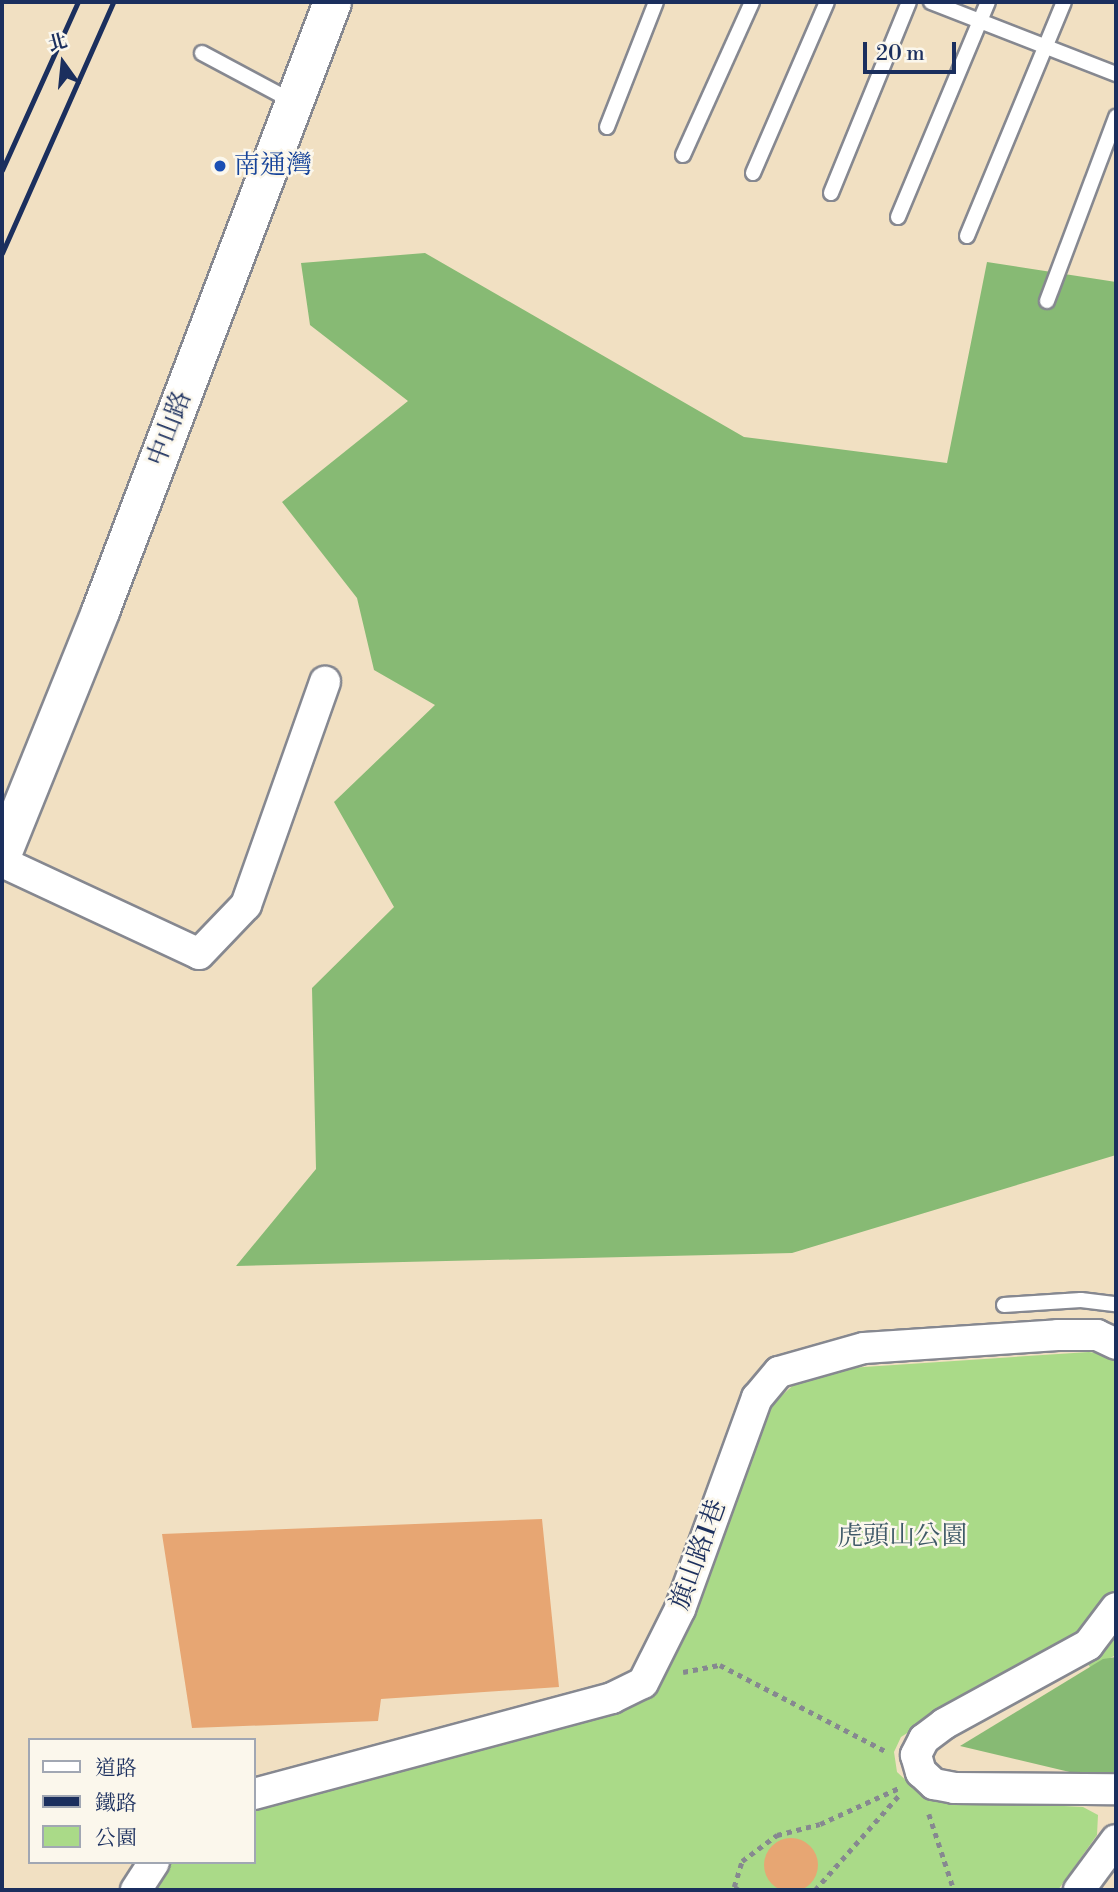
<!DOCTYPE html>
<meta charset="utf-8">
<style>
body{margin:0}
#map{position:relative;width:1118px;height:1892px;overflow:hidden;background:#f1e0c2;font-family:"Libre Bodoni","Noto Serif TC",serif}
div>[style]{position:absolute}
.green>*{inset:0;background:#aada88}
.forest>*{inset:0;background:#87ba74}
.building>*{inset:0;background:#e7a673}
.round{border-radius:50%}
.path>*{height:4.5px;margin-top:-2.25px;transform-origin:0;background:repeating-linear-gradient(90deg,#868890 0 5px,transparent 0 10px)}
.roads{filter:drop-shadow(2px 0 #868890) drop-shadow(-2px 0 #868890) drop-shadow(0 2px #868890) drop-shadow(0 -2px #868890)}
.service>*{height:14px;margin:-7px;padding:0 7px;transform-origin:7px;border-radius:7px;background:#fff}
.minor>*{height:30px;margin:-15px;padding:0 15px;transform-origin:15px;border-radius:15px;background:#fff}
.tertiary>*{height:37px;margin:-18.5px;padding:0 18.5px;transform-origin:18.5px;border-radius:18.5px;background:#fff}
.rail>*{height:5px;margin:-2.5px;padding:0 2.5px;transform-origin:2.5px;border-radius:2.5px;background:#1b2f5e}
.dots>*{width:19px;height:19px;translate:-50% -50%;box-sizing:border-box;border:4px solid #fbf7ec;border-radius:50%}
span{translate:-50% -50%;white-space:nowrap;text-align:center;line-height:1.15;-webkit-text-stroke:5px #fbf7ec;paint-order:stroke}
.transit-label{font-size:26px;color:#164399}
.left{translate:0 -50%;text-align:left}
.street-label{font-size:26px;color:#1b2f5e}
.park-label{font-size:26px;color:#3f5a68}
.frame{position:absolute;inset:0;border:4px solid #1b2f5e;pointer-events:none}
.legend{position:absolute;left:28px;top:1738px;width:228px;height:126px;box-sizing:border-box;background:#fbf7ec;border:2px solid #a1a7b3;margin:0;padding:9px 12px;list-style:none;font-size:21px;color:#1b2f5e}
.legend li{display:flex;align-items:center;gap:14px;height:35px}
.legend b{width:35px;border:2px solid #a1a7b3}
.north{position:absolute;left:28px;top:28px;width:70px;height:70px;-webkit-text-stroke:5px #fbf7ec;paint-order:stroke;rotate:345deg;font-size:19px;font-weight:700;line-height:28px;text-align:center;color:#1b2f5e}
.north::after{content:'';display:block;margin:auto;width:24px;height:32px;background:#1b2f5e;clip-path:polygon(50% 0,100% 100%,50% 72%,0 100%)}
.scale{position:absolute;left:863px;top:42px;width:93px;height:32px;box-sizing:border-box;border:4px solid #1b2f5e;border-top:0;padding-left:9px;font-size:21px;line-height:24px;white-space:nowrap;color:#1b2f5e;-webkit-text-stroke:5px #fbf7ec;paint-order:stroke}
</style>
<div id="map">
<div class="green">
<i style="clip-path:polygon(1089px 1352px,1116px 1356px,1116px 1655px,1091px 1668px,1070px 1643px,940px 1712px,901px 1737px,894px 1752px,897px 1772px,926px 1799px,1083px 1807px,1098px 1815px,1097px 1835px,1058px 1890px,150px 1890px,171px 1862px,254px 1862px,254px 1809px,283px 1794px,630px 1708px,650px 1695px,665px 1677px,756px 1431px,777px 1400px,801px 1378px,834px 1369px)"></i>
</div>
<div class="forest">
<i style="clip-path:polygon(425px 253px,744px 437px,947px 463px,987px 262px,1116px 282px,1116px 1155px,792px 1253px,236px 1266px,316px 1169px,312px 988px,394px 907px,334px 802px,435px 705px,374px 670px,357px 598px,282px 502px,408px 401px,310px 325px,301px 263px)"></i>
<i style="clip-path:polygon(1116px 1657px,1116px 1783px,960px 1746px,1103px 1659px)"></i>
</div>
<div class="building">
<i style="clip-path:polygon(542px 1519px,559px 1687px,381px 1699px,378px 1721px,192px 1728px,162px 1534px)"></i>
<i class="round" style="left:764px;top:1838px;width:54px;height:54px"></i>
</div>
<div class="path">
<i style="left:683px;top:1672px;width:38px;rotate:-11deg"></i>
<i style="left:720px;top:1665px;width:188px;rotate:27.5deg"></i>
<i style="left:929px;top:1814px;width:80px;rotate:71.8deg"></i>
<i style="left:738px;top:1890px;width:5px;rotate:-143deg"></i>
<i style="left:734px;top:1887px;width:27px;rotate:-73deg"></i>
<i style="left:742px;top:1861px;width:44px;rotate:-36.6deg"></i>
<i style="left:777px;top:1835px;width:44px;rotate:-14.3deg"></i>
<i style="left:820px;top:1824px;width:87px;rotate:-24.5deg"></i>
<i style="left:815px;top:1890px;width:128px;rotate:-48.5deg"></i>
</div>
<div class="roads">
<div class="service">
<i style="left:931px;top:2px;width:199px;rotate:21.3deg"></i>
<i style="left:202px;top:53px;width:102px;rotate:28.1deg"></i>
<i style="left:607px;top:127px;width:134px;rotate:-68.6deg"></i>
<i style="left:683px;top:155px;width:168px;rotate:-65.7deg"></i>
<i style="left:753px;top:173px;width:186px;rotate:-66.6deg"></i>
<i style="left:831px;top:193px;width:206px;rotate:-67.8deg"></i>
<i style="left:898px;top:217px;width:233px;rotate:-67.3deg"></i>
<i style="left:967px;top:236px;width:253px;rotate:-67.5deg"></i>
<i style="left:1047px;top:301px;width:197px;rotate:-69.4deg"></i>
<i style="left:1004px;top:1305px;width:77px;rotate:-3.7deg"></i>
<i style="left:1081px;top:1300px;width:35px;rotate:7deg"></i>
</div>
<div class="minor">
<i style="left:2px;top:862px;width:217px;rotate:25deg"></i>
<i style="left:199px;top:954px;width:68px;rotate:-46.2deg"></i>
<i style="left:246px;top:905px;width:237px;rotate:-70.5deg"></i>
<i style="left:1116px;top:1608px;width:46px;rotate:127.1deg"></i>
<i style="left:1088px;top:1645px;width:164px;rotate:151.3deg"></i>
<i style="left:944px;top:1724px;width:25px;rotate:143deg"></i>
<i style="left:924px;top:1739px;width:18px;rotate:117deg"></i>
<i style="left:916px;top:1755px;width:18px;rotate:74deg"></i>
<i style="left:921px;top:1772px;width:18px;rotate:43deg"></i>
<i style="left:934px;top:1784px;width:20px;rotate:11deg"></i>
<i style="left:954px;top:1788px;width:162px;rotate:0.4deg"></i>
<i style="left:254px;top:1794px;width:371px;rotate:-15deg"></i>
<i style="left:612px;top:1698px;width:34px;rotate:-26deg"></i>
<i style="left:643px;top:1683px;width:83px;rotate:-63.4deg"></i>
<i style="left:680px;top:1609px;width:225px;rotate:-70deg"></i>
<i style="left:757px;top:1398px;width:34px;rotate:-50deg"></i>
<i style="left:779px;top:1372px;width:88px;rotate:-15.8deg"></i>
<i style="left:864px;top:1348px;width:194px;rotate:-3.8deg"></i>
<i style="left:1058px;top:1335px;width:39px"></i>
<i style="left:1097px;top:1335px;width:21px;rotate:25deg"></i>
<i style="left:136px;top:1890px;width:33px;rotate:-57deg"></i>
<i style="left:1079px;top:1890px;width:62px;rotate:-53.5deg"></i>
</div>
<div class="tertiary">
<i style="left:2px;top:854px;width:262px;rotate:-68deg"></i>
<i style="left:100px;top:611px;width:652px;rotate:-69.15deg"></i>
</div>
</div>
<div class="rail">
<i style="left:2px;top:170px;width:184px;rotate:-65.7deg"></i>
<i style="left:2px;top:253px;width:274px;rotate:-66.1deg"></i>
</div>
<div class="dots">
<i style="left:220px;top:166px;background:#1a4fb4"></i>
</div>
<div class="transit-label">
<span class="left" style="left:234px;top:166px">南通灣</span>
</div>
<div class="street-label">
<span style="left:170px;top:429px;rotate:-69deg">中山路</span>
<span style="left:699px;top:1555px;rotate:-70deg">旗山路1巷</span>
</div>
<div class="park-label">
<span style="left:902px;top:1537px">虎頭山公園</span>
</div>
<div class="frame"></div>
<ul class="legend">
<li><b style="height:9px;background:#fff"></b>道路</li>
<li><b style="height:9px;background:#1b2f5e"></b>鐵路</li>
<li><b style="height:19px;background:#aada88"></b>公園</li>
</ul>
<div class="north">北</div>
<div class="scale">20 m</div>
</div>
